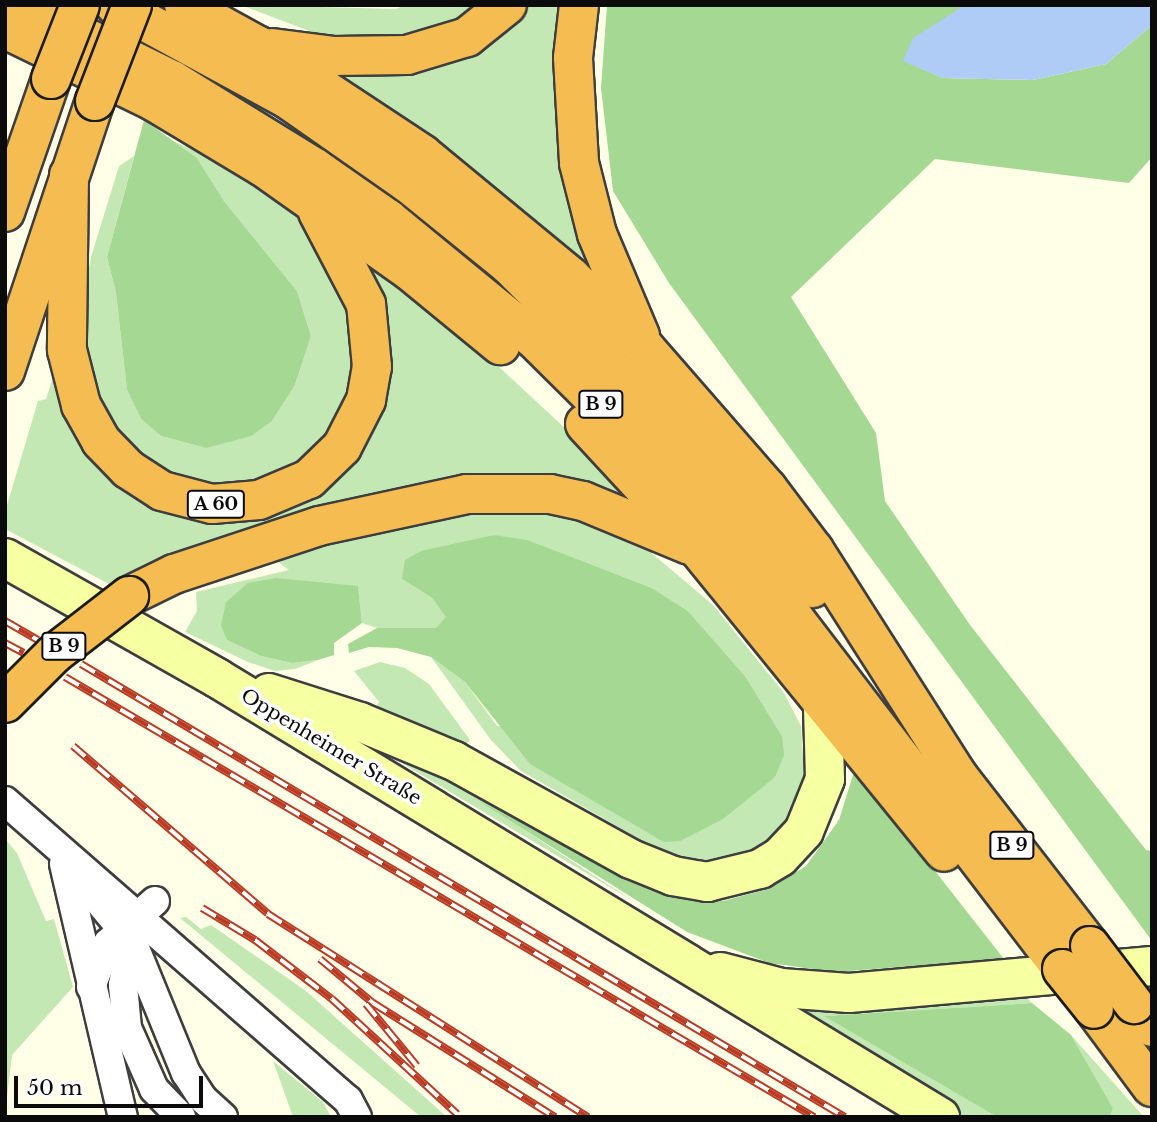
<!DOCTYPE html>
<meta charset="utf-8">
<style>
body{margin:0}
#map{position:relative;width:1157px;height:1122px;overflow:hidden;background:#ffffe8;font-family:"Libre Baskerville",serif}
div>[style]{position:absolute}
.green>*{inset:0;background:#c4e8b3}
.forest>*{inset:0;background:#a4d893}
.water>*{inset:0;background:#aeccf6}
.roads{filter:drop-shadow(2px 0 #3e3e3e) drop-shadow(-2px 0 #3e3e3e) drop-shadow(0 2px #3e3e3e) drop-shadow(0 -2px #3e3e3e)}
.street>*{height:28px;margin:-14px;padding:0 14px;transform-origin:14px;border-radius:14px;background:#fff}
.secondary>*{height:38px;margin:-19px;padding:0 19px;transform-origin:19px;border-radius:19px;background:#f7ffa3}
.highway>*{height:38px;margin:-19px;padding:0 19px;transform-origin:19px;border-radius:19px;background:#f4bc51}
.rail>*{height:8px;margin-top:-4px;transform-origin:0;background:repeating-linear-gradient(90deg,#fff 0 16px,#b93b24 0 32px);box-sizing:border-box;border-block:2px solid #b93b24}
.bridges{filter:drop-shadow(2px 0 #1c1c1c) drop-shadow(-2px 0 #1c1c1c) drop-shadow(0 2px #1c1c1c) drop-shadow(0 -2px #1c1c1c)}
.highway-bridge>*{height:38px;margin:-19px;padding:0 19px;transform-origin:19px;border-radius:19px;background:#f4bc51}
span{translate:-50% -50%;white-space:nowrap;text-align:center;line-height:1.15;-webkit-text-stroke:7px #fff;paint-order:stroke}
.shield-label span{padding:2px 5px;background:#fff;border:2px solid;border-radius:5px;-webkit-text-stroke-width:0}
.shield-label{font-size:18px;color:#0b0b0b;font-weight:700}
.street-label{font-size:19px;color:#0b0b0b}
.frame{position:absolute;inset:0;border:7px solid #0b0b0b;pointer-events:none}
.scale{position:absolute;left:14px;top:1076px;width:189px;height:32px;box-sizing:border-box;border:4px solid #0b0b0b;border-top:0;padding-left:9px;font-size:21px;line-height:24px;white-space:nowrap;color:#0b0b0b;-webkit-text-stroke:5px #fff;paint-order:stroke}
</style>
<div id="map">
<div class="green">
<i style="clip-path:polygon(241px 5px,396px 9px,405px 5px,494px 5px,432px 41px,346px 45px)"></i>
<i style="clip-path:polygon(525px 5px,568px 5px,595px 273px,332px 72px)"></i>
<i style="clip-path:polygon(173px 141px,231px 167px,297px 213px,319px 239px,359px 322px,346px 417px,299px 471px,232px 493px,162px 479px,101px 418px,83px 368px,80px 317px,91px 257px,119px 166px,134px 156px,107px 257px,116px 293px,127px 390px,141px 419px,161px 436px,206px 448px,272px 421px,295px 385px,311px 336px,297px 291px,224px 201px,197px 158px)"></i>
<i style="clip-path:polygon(371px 263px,484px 353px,594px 455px,626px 494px,542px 473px,474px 473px,291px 517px,188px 550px,111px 585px,5px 529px,5px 512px,38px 401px,46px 399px,55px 371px,176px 510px,351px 455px,367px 265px)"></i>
<i style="clip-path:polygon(483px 506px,572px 514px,642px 545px,713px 605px,784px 693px,801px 726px,805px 787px,790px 817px,763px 846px,725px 862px,690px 863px,662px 852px,521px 771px,491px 740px,431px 657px,465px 682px,497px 726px,782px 736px,745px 676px,688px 611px,652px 588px,594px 566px,494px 535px,466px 544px,402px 579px,432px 598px,447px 617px,437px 628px,377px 628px,362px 623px,358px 587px,227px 640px,261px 656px,292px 663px,318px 660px,295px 669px,275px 671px,248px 662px,185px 632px,197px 611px,196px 592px,289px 570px,273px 558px,383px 527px)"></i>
<i style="clip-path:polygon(380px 662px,405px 668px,429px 684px,470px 740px,461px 749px,373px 711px,379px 702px,354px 671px)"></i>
<i style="clip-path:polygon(363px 740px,449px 772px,651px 889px,486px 805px,633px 901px)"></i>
<i style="clip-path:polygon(5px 839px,17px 853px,46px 921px,54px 919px,73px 987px,12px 1055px,5px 1114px)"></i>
<i style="clip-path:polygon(186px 917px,201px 929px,211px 925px,306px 991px,447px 1117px,421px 1117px,180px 918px)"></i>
<i style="clip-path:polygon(1026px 997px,1032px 1003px,825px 1016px,997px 1117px,965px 1117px,792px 1015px,798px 1004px)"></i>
<i style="clip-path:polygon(1071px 1035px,1144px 1117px,1110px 1117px,1113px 1108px)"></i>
<i style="clip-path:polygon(273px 1061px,323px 1102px,331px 1117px,293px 1117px)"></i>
</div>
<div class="forest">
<i style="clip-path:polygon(607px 5px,965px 5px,904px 61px,943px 78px,1033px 80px,1106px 64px,1152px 25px,1152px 157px,1129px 183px,935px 159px,791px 297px,876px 433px,885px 501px,970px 625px,1146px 850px,1152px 851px,1152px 941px,669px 283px,613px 191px,601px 88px)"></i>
<i style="clip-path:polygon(144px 120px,197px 158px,224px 201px,297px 291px,311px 336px,295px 385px,272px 421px,251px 436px,206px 448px,161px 436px,141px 419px,127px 390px,116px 293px,107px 257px)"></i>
<i style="clip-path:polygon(494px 535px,527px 540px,652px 588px,688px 611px,745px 676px,782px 736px,784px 755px,775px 777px,723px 819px,680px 841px,664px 842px,530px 764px,465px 682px,431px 657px,397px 648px,369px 647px,349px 653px,348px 644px,377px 628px,436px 628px,446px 617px,432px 598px,402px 579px,405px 560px,421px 551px)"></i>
<i style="clip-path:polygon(276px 578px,358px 586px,362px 623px,334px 643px,334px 655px,318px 660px,292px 663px,261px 656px,227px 640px,221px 625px,226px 602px,248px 583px)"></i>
<i style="clip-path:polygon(859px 774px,1004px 959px,835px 972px,769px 963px,687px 932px,477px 800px,651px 890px,693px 901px,723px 901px,769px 889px,806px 866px,839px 820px,853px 775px)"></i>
<i style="clip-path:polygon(1032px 1003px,1071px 1035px,1113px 1108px,1110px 1117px,997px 1117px,824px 1016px)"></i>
</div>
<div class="water">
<i style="clip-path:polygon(965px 5px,1152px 5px,1152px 25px,1106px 64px,1033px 80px,943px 78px,903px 61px,913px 38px)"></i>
</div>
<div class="roads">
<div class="street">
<i style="left:5px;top:801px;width:455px;rotate:41.1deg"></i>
<i style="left:348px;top:1100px;width:19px;rotate:62deg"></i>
<i style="left:64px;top:864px;width:260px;rotate:76.9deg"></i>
<i style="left:76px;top:874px;width:87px;rotate:50.1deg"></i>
<i style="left:132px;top:941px;width:143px;rotate:67.8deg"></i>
<i style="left:186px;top:1073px;width:31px;rotate:57deg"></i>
<i style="left:203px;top:1099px;width:27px;rotate:42deg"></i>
<i style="left:132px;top:937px;width:49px;rotate:100.6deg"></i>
<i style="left:123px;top:985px;width:43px;rotate:84.7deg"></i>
<i style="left:127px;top:1028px;width:67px;rotate:66.1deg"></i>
<i style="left:154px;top:1089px;width:39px;rotate:46deg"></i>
<i style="left:91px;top:987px;width:47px;rotate:-68.9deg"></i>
<i style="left:108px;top:943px;width:63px;rotate:-41.8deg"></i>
</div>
<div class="secondary">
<i style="left:5px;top:558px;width:244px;rotate:29.5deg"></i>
<i style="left:217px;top:678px;width:846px;rotate:31.27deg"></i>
<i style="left:269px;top:693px;width:96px;rotate:17.7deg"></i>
<i style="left:360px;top:722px;width:102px;rotate:22.5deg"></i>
<i style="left:454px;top:761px;width:202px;rotate:29deg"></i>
<i style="left:631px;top:859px;width:45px;rotate:22deg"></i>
<i style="left:673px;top:876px;width:35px;rotate:10deg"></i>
<i style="left:707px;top:882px;width:55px;rotate:-13.8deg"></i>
<i style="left:760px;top:869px;width:23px;rotate:-31deg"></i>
<i style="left:780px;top:857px;width:35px;rotate:-47deg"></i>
<i style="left:804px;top:831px;width:56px;rotate:-68deg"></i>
<i style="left:825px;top:779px;width:72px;rotate:-91.6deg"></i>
<i style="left:720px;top:972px;width:63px;rotate:14.7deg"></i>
<i style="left:781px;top:988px;width:68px;rotate:4.2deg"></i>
<i style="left:849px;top:993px;width:304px;rotate:-5.1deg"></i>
</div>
<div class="highway">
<i style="left:20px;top:5px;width:169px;rotate:26.3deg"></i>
<i style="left:172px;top:80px;width:168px;rotate:31.6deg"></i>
<i style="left:315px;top:168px;width:89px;rotate:34.9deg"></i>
<i style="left:388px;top:219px;width:189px;rotate:39.4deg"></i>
<i style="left:534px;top:339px;width:183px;rotate:44.8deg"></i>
<i style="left:664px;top:468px;width:187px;rotate:48.9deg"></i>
<i style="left:787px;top:609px;width:453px;rotate:52.6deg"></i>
<i style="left:115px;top:5px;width:198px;rotate:28.6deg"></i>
<i style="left:289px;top:100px;width:146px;rotate:35deg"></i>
<i style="left:409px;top:184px;width:129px;rotate:39deg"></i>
<i style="left:509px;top:265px;width:264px;rotate:45deg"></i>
<i style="left:696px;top:452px;width:179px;rotate:49.5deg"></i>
<i style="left:184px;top:5px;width:85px;rotate:28.7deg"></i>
<i style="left:259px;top:46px;width:196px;rotate:33.5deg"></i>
<i style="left:422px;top:154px;width:193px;rotate:39.5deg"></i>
<i style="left:571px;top:277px;width:103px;rotate:43.8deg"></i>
<i style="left:645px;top:348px;width:187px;rotate:48.9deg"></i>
<i style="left:768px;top:489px;width:76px;rotate:53deg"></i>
<i style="left:814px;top:550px;width:268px;rotate:57.5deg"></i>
<i style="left:958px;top:776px;width:215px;rotate:52.2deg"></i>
<i style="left:579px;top:5px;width:53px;rotate:96.5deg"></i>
<i style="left:573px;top:58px;width:105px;rotate:86.7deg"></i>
<i style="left:579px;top:163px;width:73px;rotate:75.8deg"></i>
<i style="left:597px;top:234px;width:111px;rotate:67.1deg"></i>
<i style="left:5px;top:29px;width:165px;rotate:25.9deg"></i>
<i style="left:153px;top:101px;width:128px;rotate:31deg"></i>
<i style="left:263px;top:167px;width:180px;rotate:35.3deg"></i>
<i style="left:410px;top:271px;width:117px;rotate:39.4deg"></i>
<i style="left:272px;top:48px;width:63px;rotate:7.4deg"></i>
<i style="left:334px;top:56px;width:73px;rotate:-0.8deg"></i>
<i style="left:407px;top:55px;width:63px;rotate:-16.7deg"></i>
<i style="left:467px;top:37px;width:51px;rotate:-38.7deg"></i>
<i style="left:69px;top:175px;width:175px;rotate:90.7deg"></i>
<i style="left:67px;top:350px;width:57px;rotate:75.7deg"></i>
<i style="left:81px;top:405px;width:41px;rotate:60.9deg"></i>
<i style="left:101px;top:441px;width:39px;rotate:46deg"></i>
<i style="left:128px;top:469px;width:40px;rotate:32.9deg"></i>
<i style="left:162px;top:491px;width:52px;rotate:14.6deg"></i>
<i style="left:212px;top:504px;width:47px;rotate:-4.9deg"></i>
<i style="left:259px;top:500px;width:54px;rotate:-22.8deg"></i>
<i style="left:309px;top:479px;width:46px;rotate:-44.1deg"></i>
<i style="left:342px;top:447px;width:53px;rotate:-62.9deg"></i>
<i style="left:366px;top:400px;width:34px;rotate:-80deg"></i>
<i style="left:372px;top:367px;width:63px;rotate:-95.4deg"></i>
<i style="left:366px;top:304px;width:104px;rotate:-117.6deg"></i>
<i style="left:5px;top:212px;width:141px;rotate:-70.9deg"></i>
<i style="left:5px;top:371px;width:285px;rotate:-71.6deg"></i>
<i style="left:585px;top:424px;width:142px;rotate:47.3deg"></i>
<i style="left:681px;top:528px;width:417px;rotate:50.9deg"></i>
<i style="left:129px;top:596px;width:50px;rotate:-26.1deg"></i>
<i style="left:174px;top:574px;width:153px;rotate:-18.3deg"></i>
<i style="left:319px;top:526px;width:151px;rotate:-12.2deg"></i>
<i style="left:467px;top:494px;width:83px"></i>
<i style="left:550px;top:494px;width:34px;rotate:12deg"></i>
<i style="left:583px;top:501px;width:115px;rotate:22.5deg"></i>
<i style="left:1134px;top:1004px;width:29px;rotate:52deg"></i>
<i style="left:1094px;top:1009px;width:97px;rotate:53.4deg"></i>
</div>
</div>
<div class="rail">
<i style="left:5px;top:621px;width:38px;rotate:30deg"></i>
<i style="left:5px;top:643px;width:21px;rotate:28deg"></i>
<i style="left:81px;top:664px;width:888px;rotate:30.67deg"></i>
<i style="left:65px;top:677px;width:869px;rotate:30.43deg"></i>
<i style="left:73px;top:746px;width:257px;rotate:40.7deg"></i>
<i style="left:268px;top:914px;width:379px;rotate:32.4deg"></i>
<i style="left:202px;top:908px;width:62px;rotate:31.1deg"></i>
<i style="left:255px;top:940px;width:97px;rotate:37.5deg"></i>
<i style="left:332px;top:999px;width:170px;rotate:42.6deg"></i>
<i style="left:320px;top:959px;width:69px;rotate:39.7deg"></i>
<i style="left:373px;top:1003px;width:215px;rotate:32.1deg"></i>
<i style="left:366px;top:1004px;width:80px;rotate:50.6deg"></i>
</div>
<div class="bridges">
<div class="highway-bridge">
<i style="left:51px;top:79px;width:79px;rotate:-68.6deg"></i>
<i style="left:95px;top:101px;width:103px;rotate:-68.9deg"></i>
<i style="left:5px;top:703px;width:69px;rotate:-45deg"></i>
<i style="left:54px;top:654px;width:95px;rotate:-37.7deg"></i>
<i style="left:1090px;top:946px;width:73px;rotate:52.8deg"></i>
<i style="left:1062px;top:969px;width:51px;rotate:51.3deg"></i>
</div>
</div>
<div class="shield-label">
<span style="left:601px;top:404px">B 9</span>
<span style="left:216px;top:504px">A 60</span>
<span style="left:64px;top:646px">B 9</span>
<span style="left:1012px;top:845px">B 9</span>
</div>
<div class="street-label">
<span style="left:331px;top:747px;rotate:31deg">Oppenheimer Straße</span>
</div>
<div class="frame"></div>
<div class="scale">50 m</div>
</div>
